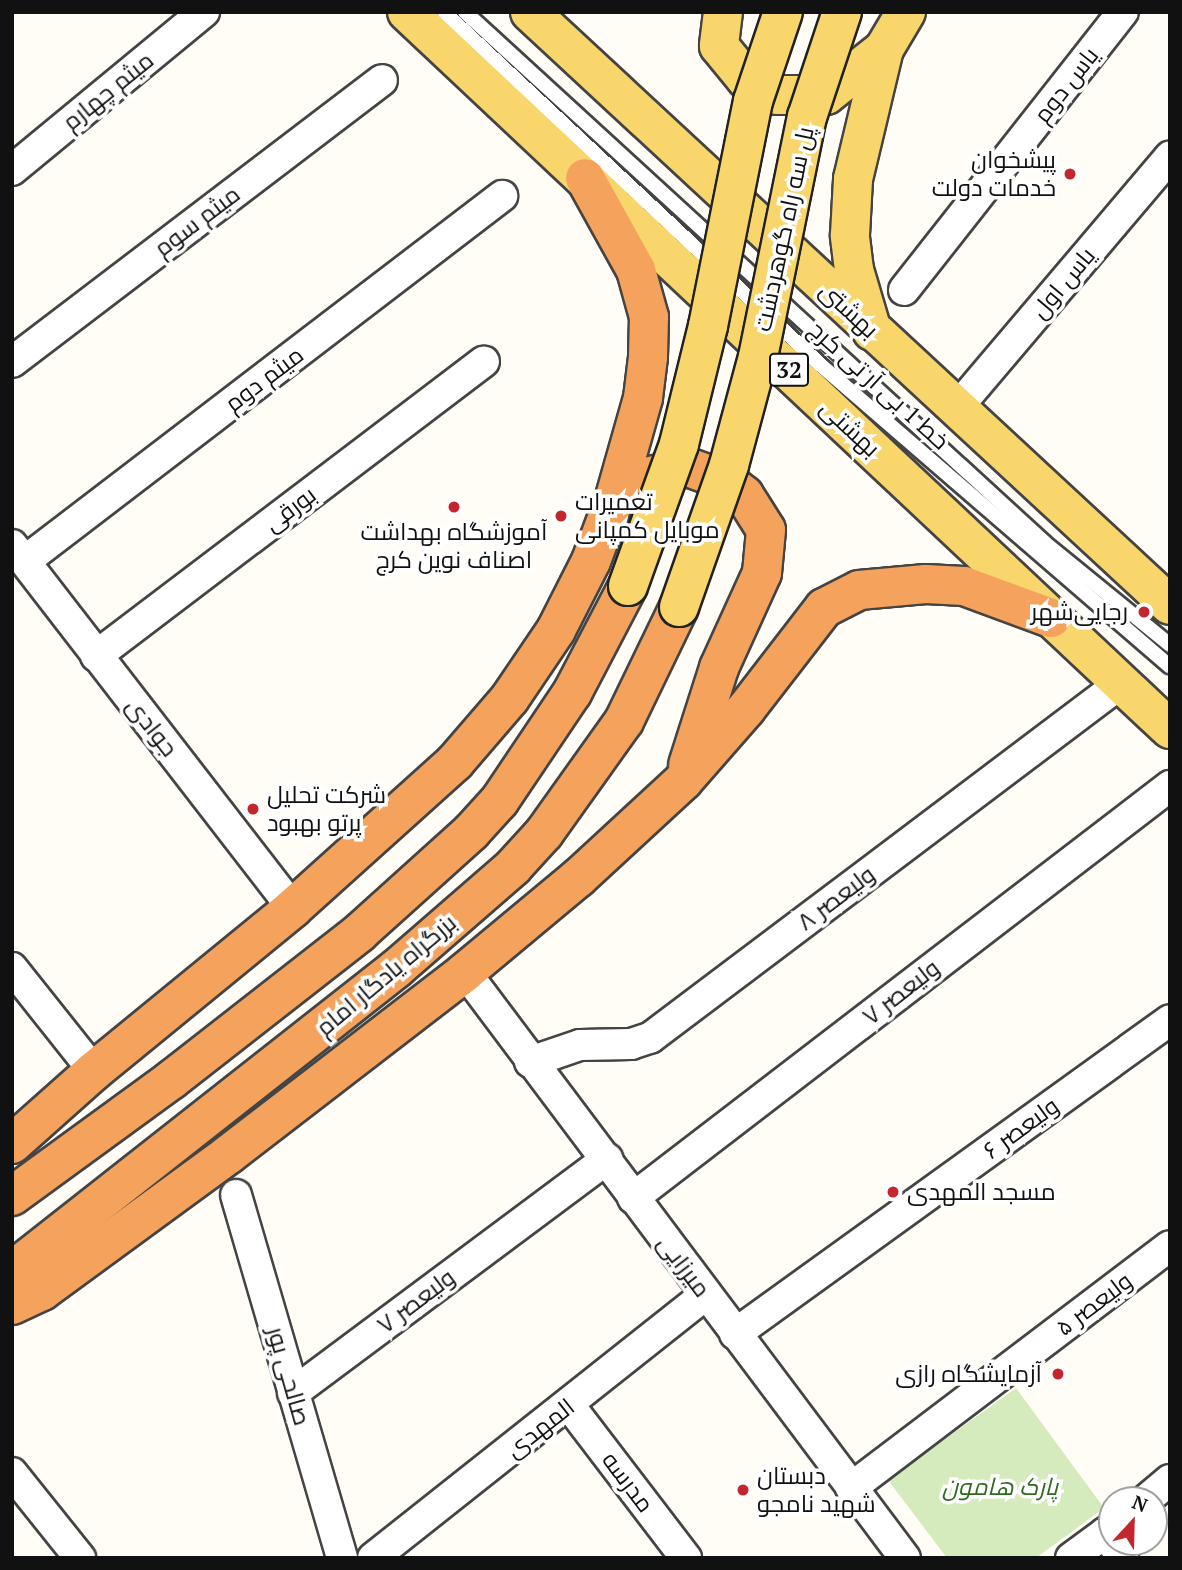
<!DOCTYPE html>
<meta charset="utf-8">
<style>
body{margin:0}
#map{position:relative;width:1182px;height:1570px;overflow:hidden;background:#fffdf5;font-family:"PT Serif",Cairo,serif}
div>[style]{position:absolute}
.green>*{inset:0;background:#d5ebbd}
.roads{filter:drop-shadow(2px 0 #444) drop-shadow(-2px 0 #444) drop-shadow(0 2px #444) drop-shadow(0 -2px #444)}
.lane>*{height:14px;margin:-7px;padding:0 7px;transform-origin:7px;border-radius:7px;background:#fff}
.street>*{height:30px;margin:-15px;padding:0 15px;transform-origin:15px;border-radius:15px;background:#fff}
.primary>*{height:38px;margin:-19px;padding:0 19px;transform-origin:19px;border-radius:19px;background:#f9d66b}
.highway>*{height:38px;margin:-19px;padding:0 19px;transform-origin:19px;border-radius:19px;background:#f5a25d}
.bridges{filter:drop-shadow(2px 0 #222) drop-shadow(-2px 0 #222) drop-shadow(0 2px #222) drop-shadow(0 -2px #222)}
.primary-bridge>*{height:38px;margin:-19px;padding:0 19px;transform-origin:19px;border-radius:19px;background:#f9d66b}
.dots>*{width:19px;height:19px;translate:-50% -50%;box-sizing:border-box;border:4px solid #fff;border-radius:50%}
span{translate:-50% -50%;white-space:nowrap;text-align:center;line-height:1.15;-webkit-text-stroke:7px #fff;paint-order:stroke}
.shield-label span{padding:2px 5px;background:#fff;border:2px solid;border-radius:5px;-webkit-text-stroke-width:0}
.shield-label{font-size:23px;color:#111;font-weight:700}
.street-label{font-size:24px;color:#111}
.poi-label{font-size:24px;color:#111}
.right{translate:-100% -50%;text-align:right}
.left{translate:0 -50%;text-align:left}
.park-label{font-size:24px;color:#2f6b1f;font-style:italic}
.frame{position:absolute;inset:0;border:14px solid #111;pointer-events:none}
.north{position:absolute;left:1098px;top:1486px;width:70px;height:70px;box-sizing:border-box;background:#fff;border:2px solid #a0a0a0;border-radius:50%;rotate:22deg;font-size:19px;font-weight:700;line-height:28px;text-align:center;color:#111}
.north::after{content:'';display:block;margin:auto;width:24px;height:32px;background:#c4262e;clip-path:polygon(50% 0,100% 100%,50% 72%,0 100%)}
</style>
<div id="map">
<div class="green">
<i style="clip-path:polygon(1016px 1388px,1104px 1508px,1036px 1558px,947px 1558px,888px 1480px)"></i>
</div>
<div class="roads">
<div class="lane">
<i style="left:444px;top:12px;width:519px;rotate:43.13deg"></i>
<i style="left:823px;top:367px;width:458px;rotate:40.8deg"></i>
<i style="left:465px;top:12px;width:786px;rotate:42.47deg"></i>
<i style="left:1045px;top:543px;width:161px;rotate:39.2deg"></i>
</div>
<div class="street">
<i style="left:12px;top:170px;width:249px;rotate:-39.5deg"></i>
<i style="left:904px;top:290px;width:354px;rotate:-51.8deg"></i>
<i style="left:12px;top:362px;width:465px;rotate:-37.3deg"></i>
<i style="left:956px;top:409px;width:331px;rotate:-49.7deg"></i>
<i style="left:12px;top:545px;width:459px;rotate:52.3deg"></i>
<i style="left:25px;top:561px;width:601px;rotate:-37.42deg"></i>
<i style="left:96px;top:656px;width:487px;rotate:-37.2deg"></i>
<i style="left:12px;top:968px;width:132px;rotate:51.5deg"></i>
<i style="left:465px;top:972px;width:733px;rotate:53.1deg"></i>
<i style="left:530px;top:1062px;width:53px;rotate:-18.8deg"></i>
<i style="left:580px;top:1045px;width:51px;rotate:-1.1deg"></i>
<i style="left:631px;top:1044px;width:20px;rotate:-18deg"></i>
<i style="left:650px;top:1038px;width:590px;rotate:-37.01deg"></i>
<i style="left:236px;top:1195px;width:378px;rotate:73.7deg"></i>
<i style="left:633px;top:1198px;width:677px;rotate:-37.5deg"></i>
<i style="left:735px;top:1334px;width:536px;rotate:-35.82deg"></i>
<i style="left:293px;top:1393px;width:392px;rotate:-36.7deg"></i>
<i style="left:569px;top:1405px;width:193px;rotate:52.6deg"></i>
<i style="left:12px;top:1473px;width:109px;rotate:51.3deg"></i>
<i style="left:851px;top:1488px;width:400px;rotate:-37.2deg"></i>
<i style="left:1146px;top:1500px;width:31px;rotate:-40deg"></i>
<i style="left:1105px;top:1533px;width:31px;rotate:54deg"></i>
<i style="left:373px;top:1558px;width:424px;rotate:-38.4deg"></i>
<i style="left:1071px;top:1558px;width:51px;rotate:-36.2deg"></i>
</div>
<div class="primary">
<i style="left:407px;top:12px;width:1047px;rotate:43.22deg"></i>
<i style="left:530px;top:12px;width:872px;rotate:42.82deg"></i>
<i style="left:723px;top:12px;width:34px;rotate:97deg"></i>
<i style="left:719px;top:46px;width:43px;rotate:50.7deg"></i>
<i style="left:746px;top:79px;width:35px;rotate:27deg"></i>
<i style="left:777px;top:95px;width:49px"></i>
<i style="left:826px;top:95px;width:74px;rotate:-38.4deg"></i>
<i style="left:872px;top:331px;width:64px;rotate:-106.4deg"></i>
<i style="left:854px;top:270px;width:35px;rotate:-97deg"></i>
<i style="left:850px;top:235px;width:56px;rotate:-86.9deg"></i>
<i style="left:853px;top:179px;width:134px;rotate:-76.6deg"></i>
<i style="left:884px;top:49px;width:43px;rotate:-59.3deg"></i>
</div>
<div class="highway">
<i style="left:642px;top:478px;width:47px;rotate:-13.4deg"></i>
<i style="left:688px;top:467px;width:40px;rotate:20.2deg"></i>
<i style="left:726px;top:481px;width:23px;rotate:38deg"></i>
<i style="left:744px;top:495px;width:41px;rotate:57.8deg"></i>
<i style="left:766px;top:530px;width:43px;rotate:95.3deg"></i>
<i style="left:762px;top:573px;width:104px;rotate:114.4deg"></i>
<i style="left:719px;top:668px;width:102px;rotate:107.7deg"></i>
<i style="left:12px;top:1144px;width:110px;rotate:-41.7deg"></i>
<i style="left:94px;top:1071px;width:257px;rotate:-39.3deg"></i>
<i style="left:293px;top:908px;width:218px;rotate:-42deg"></i>
<i style="left:455px;top:762px;width:84px;rotate:-49.3deg"></i>
<i style="left:510px;top:698px;width:82px;rotate:-55.9deg"></i>
<i style="left:556px;top:630px;width:77px;rotate:-63.1deg"></i>
<i style="left:591px;top:561px;width:68px;rotate:-69.4deg"></i>
<i style="left:615px;top:497px;width:103px;rotate:-74.2deg"></i>
<i style="left:643px;top:398px;width:41px;rotate:-83deg"></i>
<i style="left:648px;top:357px;width:40px;rotate:-88.6deg"></i>
<i style="left:649px;top:317px;width:49px;rotate:-105.5deg"></i>
<i style="left:636px;top:270px;width:105px;rotate:-119deg"></i>
<i style="left:12px;top:1196px;width:197px;rotate:-36.1deg"></i>
<i style="left:171px;top:1080px;width:239px;rotate:-38deg"></i>
<i style="left:359px;top:933px;width:151px;rotate:-42deg"></i>
<i style="left:471px;top:832px;width:43px;rotate:-47.8deg"></i>
<i style="left:500px;top:800px;width:129px;rotate:-56.1deg"></i>
<i style="left:572px;top:693px;width:121px;rotate:-62.4deg"></i>
<i style="left:12px;top:1271px;width:490px;rotate:-38.2deg"></i>
<i style="left:397px;top:968px;width:154px;rotate:-41deg"></i>
<i style="left:513px;top:867px;width:46px;rotate:-47.6deg"></i>
<i style="left:544px;top:833px;width:138px;rotate:-54.5deg"></i>
<i style="left:624px;top:721px;width:127px;rotate:-64.2deg"></i>
<i style="left:12px;top:1305px;width:33px;rotate:-25deg"></i>
<i style="left:42px;top:1291px;width:232px;rotate:-36.2deg"></i>
<i style="left:229px;top:1154px;width:298px;rotate:-37.6deg"></i>
<i style="left:465px;top:972px;width:147px;rotate:-39.8deg"></i>
<i style="left:578px;top:878px;width:143px;rotate:-42.7deg"></i>
<i style="left:683px;top:781px;width:96px;rotate:-48.8deg"></i>
<i style="left:746px;top:709px;width:128px;rotate:-52.3deg"></i>
<i style="left:824px;top:608px;width:39px;rotate:-27deg"></i>
<i style="left:859px;top:590px;width:67px;rotate:-5.1deg"></i>
<i style="left:926px;top:584px;width:38px;rotate:3deg"></i>
<i style="left:964px;top:586px;width:93px;rotate:20.2deg"></i>
</div>
</div>
<div class="bridges">
<div class="primary-bridge">
<i style="left:628px;top:586px;width:151px;rotate:-70.2deg"></i>
<i style="left:679px;top:444px;width:122px;rotate:-76.2deg"></i>
<i style="left:708px;top:326px;width:229px;rotate:-78.7deg"></i>
<i style="left:753px;top:101px;width:94px;rotate:-71.4deg"></i>
<i style="left:679px;top:607px;width:151px;rotate:-70.6deg"></i>
<i style="left:729px;top:465px;width:112px;rotate:-75deg"></i>
<i style="left:758px;top:357px;width:245px;rotate:-78.5deg"></i>
<i style="left:807px;top:117px;width:111px;rotate:-71.6deg"></i>
</div>
</div>
<div class="dots">
<i style="left:1070px;top:174px;background:#c4262e"></i>
<i style="left:454px;top:507px;background:#c4262e"></i>
<i style="left:561px;top:516px;background:#c4262e"></i>
<i style="left:1144px;top:612px;background:#c4262e"></i>
<i style="left:253px;top:809px;background:#c4262e"></i>
<i style="left:893px;top:1192px;background:#c4262e"></i>
<i style="left:1058px;top:1374px;background:#c4262e"></i>
<i style="left:743px;top:1490px;background:#c4262e"></i>
</div>
<div class="shield-label">
<span style="left:789px;top:370px">32</span>
</div>
<div class="street-label">
<span style="left:1066px;top:85px;rotate:-52deg">یاس دوم</span>
<span style="left:108px;top:91px;rotate:-39deg">میثم چهارم</span>
<span style="left:197px;top:221px;rotate:-37deg">میثم سوم</span>
<span style="left:784px;top:229px;rotate:-78deg">پل سه راه گوهردشت</span>
<span style="left:1063px;top:283px;rotate:-50deg">یاس اول</span>
<span style="left:849px;top:310px;rotate:43deg">بهشتى</span>
<span style="left:264px;top:379px;rotate:-37deg">میثم دوم</span>
<span style="left:879px;top:385px;rotate:42deg">خط 1 بی آر تی کرج</span>
<span style="left:850px;top:428px;rotate:43deg">بهشتی</span>
<span style="left:290px;top:509px;rotate:-37deg">بورقی</span>
<span style="left:152px;top:727px;rotate:52deg">جوادی</span>
<span style="left:836px;top:898px;rotate:-37deg">ولیعصر ۸</span>
<span style="left:386px;top:975px;rotate:-40deg">بزرگراه یادگار امام</span>
<span style="left:901px;top:992px;rotate:-38deg">ولیعصر ۷</span>
<span style="left:1021px;top:1128px;rotate:-36deg">ولیعصر ۶</span>
<span style="left:684px;top:1266px;rotate:53deg">میرزایی</span>
<span style="left:416px;top:1301px;rotate:-37deg">ولیعصر ۷</span>
<span style="left:1094px;top:1304px;rotate:-37deg">ولیعصر ۵</span>
<span style="left:289px;top:1376px;rotate:74deg">صالحی پور</span>
<span style="left:540px;top:1428px;rotate:-38deg">المهدی</span>
<span style="left:628px;top:1482px;rotate:53deg">مدرسه</span>
</div>
<div class="poi-label">
<span class="right" style="left:1056px;top:174px">پیشخوان<br>خدمات دولت</span>
<span class="left" style="left:575px;top:516px">تعمیرات<br>موبایل کمپانی</span>
<span style="left:454px;top:546px">آموزشگاه بهداشت<br>اصناف نوین کرج</span>
<span class="right" style="left:1128px;top:612px">رجایی‌شهر</span>
<span class="left" style="left:267px;top:809px">شرکت تحلیل<br>پرتو بهبود</span>
<span class="left" style="left:907px;top:1192px">مسجد المهدی</span>
<span class="right" style="left:1042px;top:1374px">آزمایشگاه رازی</span>
<span class="left" style="left:757px;top:1490px">دبستان<br>شهید نامجو</span>
</div>
<div class="park-label">
<span style="left:1000px;top:1487px">پارک هامون</span>
</div>
<div class="frame"></div>
<div class="north">N</div>
</div>
